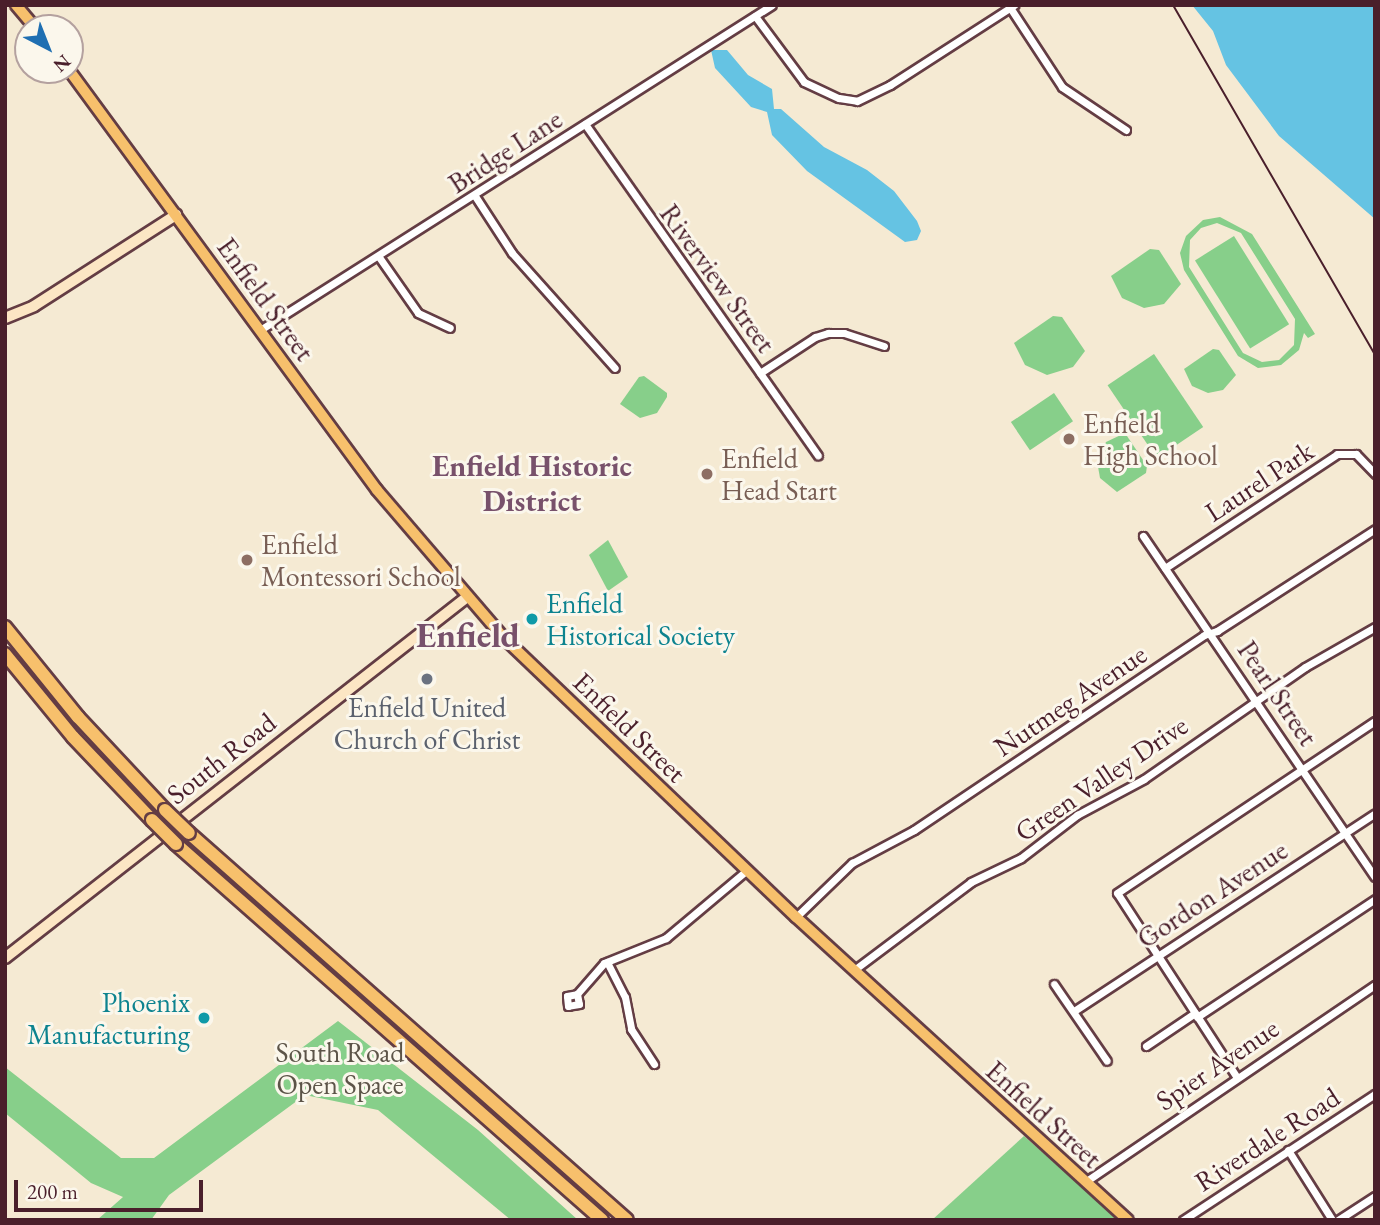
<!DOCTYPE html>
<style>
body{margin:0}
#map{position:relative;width:1380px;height:1225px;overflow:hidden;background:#f5ead3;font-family:"EB Garamond",serif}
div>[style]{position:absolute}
.green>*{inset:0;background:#87cf8a;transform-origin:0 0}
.water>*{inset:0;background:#65c3e3}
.roads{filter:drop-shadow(2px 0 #643d44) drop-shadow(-2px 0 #643d44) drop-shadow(0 2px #643d44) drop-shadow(0 -2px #643d44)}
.street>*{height:7px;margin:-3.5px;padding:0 3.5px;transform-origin:3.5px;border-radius:3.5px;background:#fff}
.secondary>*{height:10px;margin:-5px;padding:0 5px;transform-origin:5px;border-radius:5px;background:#fce6c4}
.primary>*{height:10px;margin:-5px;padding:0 5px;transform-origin:5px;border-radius:5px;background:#f7c06c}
.highway>*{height:12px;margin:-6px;padding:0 6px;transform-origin:6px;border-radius:6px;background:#f7c06c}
.rail>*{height:2px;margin:-1px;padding:0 1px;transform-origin:1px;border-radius:1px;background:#4a1f2b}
.bridges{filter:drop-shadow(2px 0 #643d44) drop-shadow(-2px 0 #643d44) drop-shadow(0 2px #643d44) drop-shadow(0 -2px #643d44)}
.highway-bridge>*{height:12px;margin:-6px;padding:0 6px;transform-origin:6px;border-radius:6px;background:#f7c06c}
.dots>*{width:19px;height:19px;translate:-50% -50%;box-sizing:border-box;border:4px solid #fbf7ec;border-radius:50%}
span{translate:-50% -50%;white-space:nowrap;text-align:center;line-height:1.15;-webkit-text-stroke:6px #fbf7ec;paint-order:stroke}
.street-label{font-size:28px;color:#4a1f2b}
.education-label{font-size:28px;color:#785e54}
.left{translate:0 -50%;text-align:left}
.culture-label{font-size:28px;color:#0d838f}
.right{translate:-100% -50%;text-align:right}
.worship-label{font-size:28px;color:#5b616d}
.park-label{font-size:28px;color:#5c5448}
.neighbourhood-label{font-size:30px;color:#78516b;font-weight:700}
.district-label{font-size:35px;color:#78516b;font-weight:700}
.frame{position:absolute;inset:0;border:7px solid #4a1f2b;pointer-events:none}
.north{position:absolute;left:14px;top:14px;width:70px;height:70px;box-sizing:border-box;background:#fbf7ec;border:2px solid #b4a19f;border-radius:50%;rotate:138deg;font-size:19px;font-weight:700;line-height:28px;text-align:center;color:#4a1f2b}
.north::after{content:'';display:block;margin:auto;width:24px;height:32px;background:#1f6fb2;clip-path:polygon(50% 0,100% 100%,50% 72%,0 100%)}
.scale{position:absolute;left:14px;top:1180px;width:189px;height:32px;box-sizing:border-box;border:4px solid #4a1f2b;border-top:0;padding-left:9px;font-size:21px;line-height:24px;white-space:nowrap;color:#4a1f2b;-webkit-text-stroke:5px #fbf7ec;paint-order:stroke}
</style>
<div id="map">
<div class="green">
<i style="clip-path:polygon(evenodd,1220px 217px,1252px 234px,1315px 334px,1308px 338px,1304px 333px,1299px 350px,1281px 365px,1258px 368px,1238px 356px,1184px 270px,1180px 253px,1186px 236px,1203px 220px,1220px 217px,1217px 223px,1241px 233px,1295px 319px,1294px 345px,1279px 360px,1262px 362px,1243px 353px,1189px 267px,1190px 240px,1201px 228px,1217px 223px)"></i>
<i style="left:1234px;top:236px;width:104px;height:46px;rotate:58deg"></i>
<i style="clip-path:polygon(1150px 249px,1159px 250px,1181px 284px,1164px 304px,1144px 308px,1122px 298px,1111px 276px)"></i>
<i style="clip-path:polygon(1053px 316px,1062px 317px,1085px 351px,1073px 367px,1047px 375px,1025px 365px,1014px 343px)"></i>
<i style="clip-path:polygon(1213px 349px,1219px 350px,1236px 375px,1223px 390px,1208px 393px,1192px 386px,1184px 369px)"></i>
<i style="left:1154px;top:354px;width:88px;height:56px;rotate:56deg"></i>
<i style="clip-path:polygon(644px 376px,667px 393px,667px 397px,657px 413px,640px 418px,620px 404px,639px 377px)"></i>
<i style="left:1054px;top:393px;width:34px;height:52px;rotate:56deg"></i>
<i style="clip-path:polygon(1125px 433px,1147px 466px,1146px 473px,1117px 492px,1100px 478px,1097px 461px,1106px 442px)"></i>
<i style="clip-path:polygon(608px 540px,628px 577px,608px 591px,589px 555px)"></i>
<i style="clip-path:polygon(338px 1021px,478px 1130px,578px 1220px,511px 1220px,378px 1110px,305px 1095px,169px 1195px,151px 1220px,97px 1220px,123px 1197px,91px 1183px,5px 1113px,5px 1067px,121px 1158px,154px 1158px)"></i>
<i style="clip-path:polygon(1024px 1136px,1081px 1186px,1119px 1220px,932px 1220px)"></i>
</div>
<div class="water">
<i style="clip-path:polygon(1192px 5px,1375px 5px,1375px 219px,1279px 136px,1226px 65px,1213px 31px)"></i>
<i style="clip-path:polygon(711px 50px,727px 50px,748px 75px,772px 89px,774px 109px,781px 109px,824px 147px,867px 170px,894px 191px,917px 221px,921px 231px,917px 240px,905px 242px,807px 171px,772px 135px,767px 112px,751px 107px,715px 68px)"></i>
</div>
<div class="roads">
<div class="street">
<i style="left:1009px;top:6px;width:97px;rotate:56.8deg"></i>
<i style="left:1062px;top:87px;width:77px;rotate:33.9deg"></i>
<i style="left:755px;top:16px;width:82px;rotate:53.4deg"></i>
<i style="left:804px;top:82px;width:38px;rotate:25deg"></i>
<i style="left:839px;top:98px;width:18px;rotate:9deg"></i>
<i style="left:857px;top:101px;width:37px;rotate:-26deg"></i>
<i style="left:890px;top:85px;width:148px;rotate:-32.8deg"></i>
<i style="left:585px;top:124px;width:405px;rotate:54.9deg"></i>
<i style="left:475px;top:196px;width:68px;rotate:57deg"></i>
<i style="left:512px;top:253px;width:154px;rotate:48.2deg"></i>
<i style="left:379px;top:257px;width:68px;rotate:55.1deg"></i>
<i style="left:418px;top:313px;width:35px;rotate:25deg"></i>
<i style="left:260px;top:330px;width:606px;rotate:-32.41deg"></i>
<i style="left:760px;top:373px;width:66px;rotate:-33.2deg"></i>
<i style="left:815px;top:337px;width:14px;rotate:-17deg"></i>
<i style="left:828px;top:333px;width:16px"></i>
<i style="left:844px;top:333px;width:42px;rotate:18deg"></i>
<i style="left:1143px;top:536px;width:412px;rotate:55.8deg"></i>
<i style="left:1165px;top:568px;width:206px;rotate:-33.5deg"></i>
<i style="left:1337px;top:454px;width:19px"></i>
<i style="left:1356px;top:454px;width:28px;rotate:46deg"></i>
<i style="left:796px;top:917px;width:78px;rotate:-44deg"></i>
<i style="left:852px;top:863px;width:70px;rotate:-28deg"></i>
<i style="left:914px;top:830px;width:349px;rotate:-33.9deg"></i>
<i style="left:1204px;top:635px;width:14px;rotate:-17deg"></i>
<i style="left:1217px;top:631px;width:188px;rotate:-32.8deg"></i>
<i style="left:607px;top:962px;width:39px;rotate:63deg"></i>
<i style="left:625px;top:997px;width:33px;rotate:79deg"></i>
<i style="left:631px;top:1029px;width:42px;rotate:56.7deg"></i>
<i style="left:854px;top:970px;width:146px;rotate:-36.9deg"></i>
<i style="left:971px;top:882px;width:55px;rotate:-25.6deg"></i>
<i style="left:1021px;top:858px;width:71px;rotate:-37.5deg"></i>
<i style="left:1077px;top:815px;width:76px;rotate:-28.2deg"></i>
<i style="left:1144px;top:779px;width:196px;rotate:-34.8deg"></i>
<i style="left:1305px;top:667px;width:81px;rotate:-29.7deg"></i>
<i style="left:1054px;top:984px;width:93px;rotate:55.5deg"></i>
<i style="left:577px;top:994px;width:10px;rotate:79deg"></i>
<i style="left:579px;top:1004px;width:11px;rotate:170deg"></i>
<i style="left:568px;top:1006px;width:10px;rotate:-96deg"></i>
<i style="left:567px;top:996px;width:10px;rotate:-11deg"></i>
<i style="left:577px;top:994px;width:41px;rotate:-48.9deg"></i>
<i style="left:604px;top:963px;width:67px;rotate:-22deg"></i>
<i style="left:666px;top:938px;width:106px;rotate:-40deg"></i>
<i style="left:1074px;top:1011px;width:360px;rotate:-33.3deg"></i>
<i style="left:1197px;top:1017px;width:214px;rotate:-33.5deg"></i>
<i style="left:1146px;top:1046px;width:59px;rotate:-34deg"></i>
<i style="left:1236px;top:1076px;width:218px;rotate:-123deg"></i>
<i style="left:1117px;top:893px;width:310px;rotate:-33.7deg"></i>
<i style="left:1288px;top:1150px;width:83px;rotate:57.8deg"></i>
<i style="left:1085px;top:1182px;width:351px;rotate:-34.2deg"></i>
<i style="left:1183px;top:1220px;width:230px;rotate:-33.3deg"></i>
<i style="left:1338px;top:1220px;width:44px;rotate:-33deg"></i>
</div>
<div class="secondary">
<i style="left:5px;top:318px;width:31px;rotate:-22deg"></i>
<i style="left:34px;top:306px;width:169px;rotate:-32.7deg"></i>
<i style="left:5px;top:958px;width:586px;rotate:-38deg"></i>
</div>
<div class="primary">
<i style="left:16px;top:5px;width:30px;rotate:50deg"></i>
<i style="left:69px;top:70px;width:521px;rotate:53.75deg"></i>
<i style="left:377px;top:490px;width:195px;rotate:49.4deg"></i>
<i style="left:504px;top:638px;width:404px;rotate:43.7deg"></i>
<i style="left:796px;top:917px;width:449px;rotate:42.4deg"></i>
</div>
<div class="highway">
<i style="left:5px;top:627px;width:116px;rotate:51deg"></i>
<i style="left:78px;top:717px;width:127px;rotate:46.9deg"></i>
<i style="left:5px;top:654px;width:107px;rotate:50.7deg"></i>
<i style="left:73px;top:737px;width:115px;rotate:46.4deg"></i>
<i style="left:189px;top:833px;width:584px;rotate:41.46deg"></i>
<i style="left:176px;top:844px;width:568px;rotate:41.43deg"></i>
</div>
</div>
<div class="rail">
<i style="left:1173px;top:5px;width:404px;rotate:60deg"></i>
</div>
<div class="bridges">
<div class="highway-bridge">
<i style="left:165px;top:810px;width:33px;rotate:44deg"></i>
<i style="left:152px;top:820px;width:34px;rotate:45deg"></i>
</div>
</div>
<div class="dots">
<i style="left:1069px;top:439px;background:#8d6e63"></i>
<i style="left:707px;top:474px;background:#8d6e63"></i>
<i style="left:247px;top:560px;background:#8d6e63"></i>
<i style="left:532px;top:619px;background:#0f9aa8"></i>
<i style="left:427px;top:679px;background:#6b7280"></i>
<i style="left:204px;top:1018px;background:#0f9aa8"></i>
</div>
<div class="street-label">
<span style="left:505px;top:151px;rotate:-33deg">Bridge Lane</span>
<span style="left:718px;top:278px;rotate:54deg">Riverview Street</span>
<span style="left:266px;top:299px;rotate:54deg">Enfield Street</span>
<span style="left:1259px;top:481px;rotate:-33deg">Laurel Park</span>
<span style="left:1278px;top:693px;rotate:56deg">Pearl Street</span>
<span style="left:1070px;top:700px;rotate:-34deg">Nutmeg Avenue</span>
<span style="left:630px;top:727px;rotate:44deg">Enfield Street</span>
<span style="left:221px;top:758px;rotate:-38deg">South Road</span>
<span style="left:1101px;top:778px;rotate:-34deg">Green Valley Drive</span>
<span style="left:1212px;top:894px;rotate:-33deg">Gordon Avenue</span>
<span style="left:1217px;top:1064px;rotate:-34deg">Spier Avenue</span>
<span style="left:1044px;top:1114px;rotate:42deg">Enfield Street</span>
<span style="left:1267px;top:1139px;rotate:-33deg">Riverdale Road</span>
</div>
<div class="education-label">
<span class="left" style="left:1083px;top:439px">Enfield<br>High School</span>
<span class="left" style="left:721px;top:474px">Enfield<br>Head Start</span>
<span class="left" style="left:261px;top:560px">Enfield<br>Montessori School</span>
</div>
<div class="culture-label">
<span class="left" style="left:546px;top:619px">Enfield<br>Historical Society</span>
<span class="right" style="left:190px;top:1018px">Phoenix<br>Manufacturing</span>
</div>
<div class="worship-label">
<span style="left:427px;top:723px">Enfield United<br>Church of Christ</span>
</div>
<div class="park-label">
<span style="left:340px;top:1068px">South Road<br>Open Space</span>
</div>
<div class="neighbourhood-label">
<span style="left:532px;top:483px">Enfield Historic<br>District</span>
</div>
<div class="district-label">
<span style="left:468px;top:635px">Enfield</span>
</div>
<div class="frame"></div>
<div class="north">N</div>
<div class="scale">200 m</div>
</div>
